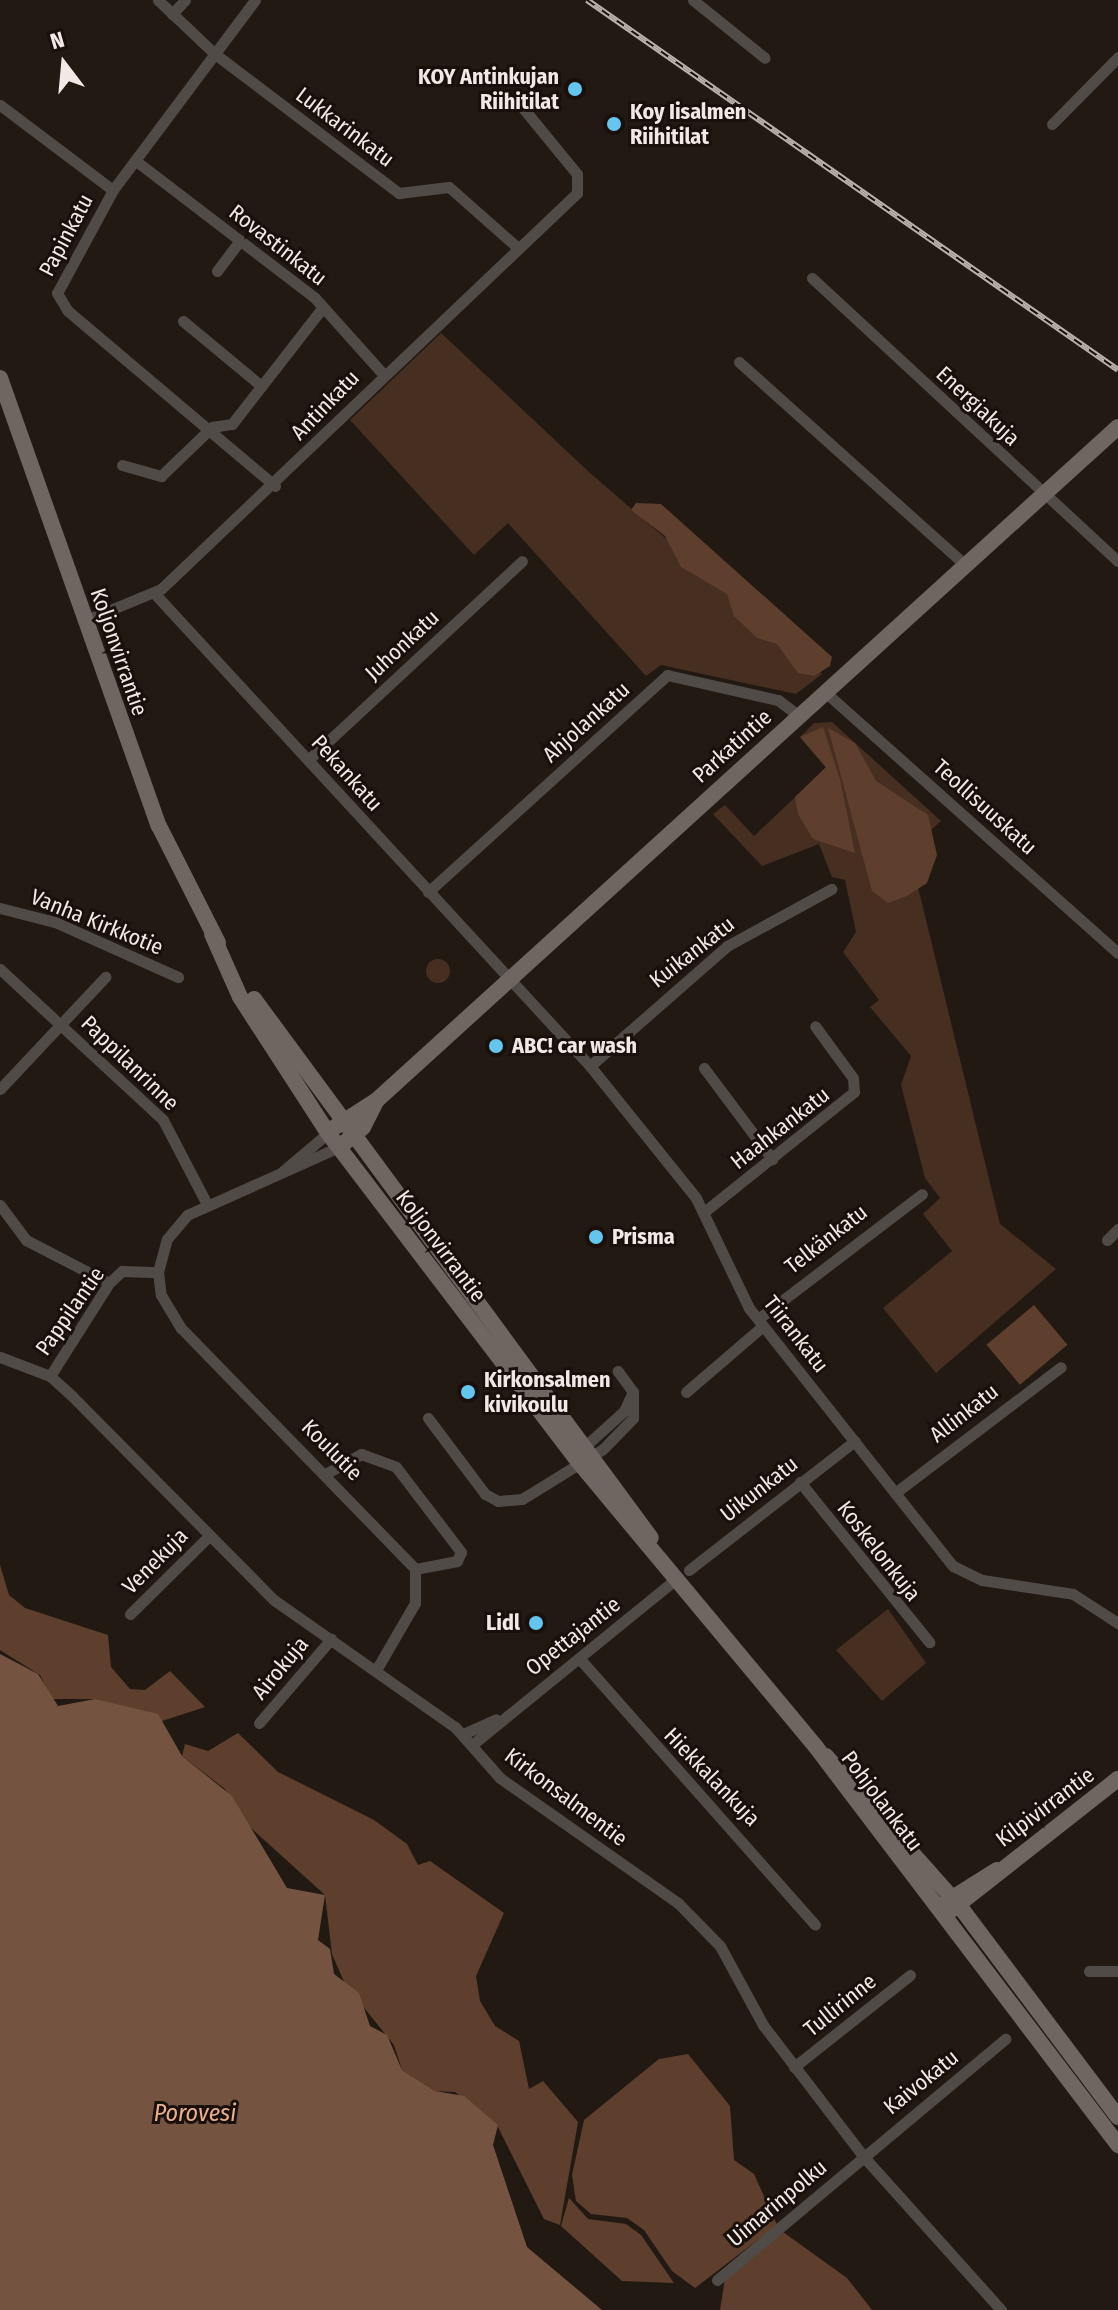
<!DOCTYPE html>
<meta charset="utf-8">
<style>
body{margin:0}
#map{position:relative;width:1118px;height:2310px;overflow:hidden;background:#231913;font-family:"Fira Sans Condensed",sans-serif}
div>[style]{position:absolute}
.green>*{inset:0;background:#462e21}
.round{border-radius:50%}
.forest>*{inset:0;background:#5e3f2d;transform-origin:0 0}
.water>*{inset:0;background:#745340}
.street>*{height:11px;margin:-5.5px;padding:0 5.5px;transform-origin:5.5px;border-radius:5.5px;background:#514b48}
.secondary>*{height:16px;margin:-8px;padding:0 8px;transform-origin:8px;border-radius:8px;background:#6f6662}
.rail>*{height:6px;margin-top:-3px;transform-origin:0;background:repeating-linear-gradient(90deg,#19100b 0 9px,#bab2ad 0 18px);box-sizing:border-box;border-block:2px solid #bab2ad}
.dots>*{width:22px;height:22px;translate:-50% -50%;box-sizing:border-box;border:4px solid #19100b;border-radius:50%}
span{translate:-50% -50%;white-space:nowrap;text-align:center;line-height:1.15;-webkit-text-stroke:6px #19100b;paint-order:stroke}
.poi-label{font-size:22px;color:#f0e9e5;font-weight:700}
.right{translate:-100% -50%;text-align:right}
.left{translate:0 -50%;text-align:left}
.street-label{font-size:22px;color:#f0e9e5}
.water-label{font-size:24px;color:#ebb08e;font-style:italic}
.north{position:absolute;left:24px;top:24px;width:80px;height:80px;-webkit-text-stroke:6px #19100b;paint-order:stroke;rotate:344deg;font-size:22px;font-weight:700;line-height:32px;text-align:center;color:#f0e9e5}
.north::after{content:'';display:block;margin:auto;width:28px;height:36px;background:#f0e9e5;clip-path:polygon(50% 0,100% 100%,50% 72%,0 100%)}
</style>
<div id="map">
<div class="green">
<i style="clip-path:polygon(441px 333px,589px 472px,822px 674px,796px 694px,661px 665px,646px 676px,508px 523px,474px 555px,350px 420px)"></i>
<i style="clip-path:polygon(832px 722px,941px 821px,909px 850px,1000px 1224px,1056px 1269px,936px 1373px,883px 1308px,952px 1251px,923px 1214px,940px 1198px,925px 1178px,901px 1085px,911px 1056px,870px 1007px,879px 1000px,843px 952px,856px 932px,845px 880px,832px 877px,819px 844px,762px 866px,713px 814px,725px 805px,754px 836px,826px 768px,800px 737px,814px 723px)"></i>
<i class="round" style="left:426px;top:959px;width:24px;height:24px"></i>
<i style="clip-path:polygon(888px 1609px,926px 1663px,882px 1701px,836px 1650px)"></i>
</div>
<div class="forest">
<i style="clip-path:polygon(636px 503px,661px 504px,832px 657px,830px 666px,814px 676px,798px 673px,777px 644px,757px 638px,734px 616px,727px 594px,681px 567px,665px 536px,631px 510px)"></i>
<i style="clip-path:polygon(823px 727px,840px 779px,855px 853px,813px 839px,798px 814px,795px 797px,826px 767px,800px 737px)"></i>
<i style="clip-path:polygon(828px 728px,855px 743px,876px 781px,928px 815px,937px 855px,927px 883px,907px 896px,888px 903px,872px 891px)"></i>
<i style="left:1034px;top:1305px;width:52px;height:62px;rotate:50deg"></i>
<i style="clip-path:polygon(0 1565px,9px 1595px,25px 1608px,108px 1635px,111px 1667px,130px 1689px,145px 1690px,170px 1671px,205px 1707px,162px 1721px,95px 1699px,52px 1699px,40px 1675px,0 1650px)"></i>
<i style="clip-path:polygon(238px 1733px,278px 1772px,374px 1820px,407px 1844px,418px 1865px,430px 1861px,504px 1913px,476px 1976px,480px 2001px,495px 2026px,519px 2041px,529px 2089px,543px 2081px,578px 2122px,560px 2225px,544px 2219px,497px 2125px,455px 2092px,435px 2091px,402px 2070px,394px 2045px,345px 1984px,332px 1954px,325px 1895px,250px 1827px,225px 1789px,182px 1756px,185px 1744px,208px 1751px)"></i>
<i style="clip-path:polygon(688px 2054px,730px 2106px,734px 2160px,754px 2174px,777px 2225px,695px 2288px,672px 2271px,644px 2230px,627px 2218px,591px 2214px,576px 2201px,572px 2175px,584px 2120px,659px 2059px)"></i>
<i style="clip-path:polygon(569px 2198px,588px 2219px,626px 2224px,641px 2235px,674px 2283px,622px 2281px,561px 2226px)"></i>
<i style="clip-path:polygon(783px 2232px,847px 2278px,872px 2310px,720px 2310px,725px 2278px)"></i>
</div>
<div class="water">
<i style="clip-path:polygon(0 1654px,38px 1674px,58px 1706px,95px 1699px,158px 1714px,182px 1756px,232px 1796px,287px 1888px,325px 1895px,318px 1940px,330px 1949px,334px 1974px,359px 1993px,370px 2026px,387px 2035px,402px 2070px,435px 2091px,464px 2096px,498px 2125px,493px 2145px,527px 2247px,602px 2310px,0 2310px)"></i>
</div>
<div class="street">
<i style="left:158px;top:0;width:79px;rotate:43.5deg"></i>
<i style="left:215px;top:54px;width:231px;rotate:37.1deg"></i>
<i style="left:399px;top:193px;width:50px;rotate:-6.8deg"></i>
<i style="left:449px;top:187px;width:92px;rotate:41.5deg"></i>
<i style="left:255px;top:0;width:237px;rotate:126.8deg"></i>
<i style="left:113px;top:190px;width:117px;rotate:118.5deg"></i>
<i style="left:57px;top:293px;width:21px;rotate:59deg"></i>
<i style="left:68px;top:311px;width:271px;rotate:40.2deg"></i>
<i style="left:693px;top:0;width:92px;rotate:38.9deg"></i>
<i style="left:172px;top:14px;width:19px;rotate:-47deg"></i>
<i style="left:0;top:105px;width:141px;rotate:37deg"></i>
<i style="left:1052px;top:124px;width:94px;rotate:-45.4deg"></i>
<i style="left:136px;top:161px;width:225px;rotate:37.4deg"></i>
<i style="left:315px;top:298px;width:102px;rotate:48.2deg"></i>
<i style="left:217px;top:271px;width:38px;rotate:-53deg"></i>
<i style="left:812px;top:278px;width:417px;rotate:42.8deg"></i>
<i style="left:183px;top:321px;width:100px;rotate:39.7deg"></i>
<i style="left:739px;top:362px;width:302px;rotate:41.9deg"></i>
<i style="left:122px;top:465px;width:41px;rotate:15.8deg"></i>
<i style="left:161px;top:476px;width:71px;rotate:-43.9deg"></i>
<i style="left:212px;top:427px;width:20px;rotate:-9deg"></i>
<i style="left:232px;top:424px;width:148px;rotate:-52.1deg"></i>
<i style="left:155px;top:594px;width:642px;rotate:47.34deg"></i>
<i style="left:590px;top:1066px;width:169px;rotate:51.2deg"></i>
<i style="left:696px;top:1198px;width:122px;rotate:64.3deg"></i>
<i style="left:749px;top:1308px;width:329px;rotate:51.7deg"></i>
<i style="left:953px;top:1566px;width:32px;rotate:26deg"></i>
<i style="left:982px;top:1580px;width:92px;rotate:8.7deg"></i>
<i style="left:1073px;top:1594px;width:54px;rotate:32.8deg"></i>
<i style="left:86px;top:620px;width:81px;rotate:-22.5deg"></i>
<i style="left:161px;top:589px;width:574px;rotate:-43.59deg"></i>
<i style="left:577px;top:193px;width:19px;rotate:-90deg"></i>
<i style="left:577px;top:174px;width:93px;rotate:-129.3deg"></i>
<i style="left:825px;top:692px;width:392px;rotate:41.7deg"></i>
<i style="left:308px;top:760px;width:292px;rotate:-42.9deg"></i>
<i style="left:428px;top:892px;width:323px;rotate:-42.2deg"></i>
<i style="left:667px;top:675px;width:114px;rotate:12.7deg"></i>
<i style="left:778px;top:700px;width:25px;rotate:37deg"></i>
<i style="left:0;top:908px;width:57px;rotate:14.3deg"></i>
<i style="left:55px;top:922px;width:135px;rotate:24.1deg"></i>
<i style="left:0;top:969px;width:222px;rotate:42.8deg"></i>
<i style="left:163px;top:1120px;width:95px;rotate:62.4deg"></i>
<i style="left:590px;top:1066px;width:182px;rotate:-41.2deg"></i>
<i style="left:727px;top:946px;width:119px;rotate:-28.7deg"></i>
<i style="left:704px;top:1068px;width:114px;rotate:53.2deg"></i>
<i style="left:0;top:1089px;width:154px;rotate:-46.8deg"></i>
<i style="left:283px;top:1171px;width:59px;rotate:-40.2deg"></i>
<i style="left:0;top:1205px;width:44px;rotate:53.4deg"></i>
<i style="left:26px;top:1240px;width:93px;rotate:27.4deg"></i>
<i style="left:704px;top:1212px;width:192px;rotate:-38.7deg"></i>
<i style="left:854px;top:1092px;width:14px;rotate:-94deg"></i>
<i style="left:853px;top:1078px;width:64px;rotate:-126.2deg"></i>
<i style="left:1107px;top:1240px;width:16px;rotate:-45deg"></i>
<i style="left:158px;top:1272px;width:23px;rotate:83deg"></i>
<i style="left:161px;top:1295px;width:39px;rotate:59deg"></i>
<i style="left:181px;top:1328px;width:336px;rotate:45.8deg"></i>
<i style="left:415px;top:1569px;width:34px;rotate:90deg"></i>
<i style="left:415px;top:1603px;width:78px;rotate:120.2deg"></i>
<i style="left:758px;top:1319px;width:206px;rotate:-37.3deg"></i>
<i style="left:0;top:1357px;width:53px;rotate:20.8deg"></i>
<i style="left:50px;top:1376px;width:30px;rotate:42deg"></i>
<i style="left:72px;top:1396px;width:287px;rotate:45.3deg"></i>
<i style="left:274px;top:1600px;width:221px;rotate:35.1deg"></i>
<i style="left:455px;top:1727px;width:68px;rotate:48.6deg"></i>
<i style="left:500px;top:1778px;width:218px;rotate:35.1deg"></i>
<i style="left:678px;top:1903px;width:60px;rotate:45.7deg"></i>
<i style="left:720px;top:1946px;width:90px;rotate:61.4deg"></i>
<i style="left:763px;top:2025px;width:165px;rotate:52.6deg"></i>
<i style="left:863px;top:2156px;width:207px;rotate:48.1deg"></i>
<i style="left:50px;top:1376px;width:110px;rotate:-57.6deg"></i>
<i style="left:109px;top:1283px;width:18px;rotate:-43deg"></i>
<i style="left:122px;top:1271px;width:36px;rotate:2deg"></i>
<i style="left:158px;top:1272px;width:34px;rotate:-75deg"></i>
<i style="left:167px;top:1239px;width:31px;rotate:-50deg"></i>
<i style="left:187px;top:1215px;width:167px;rotate:-24.1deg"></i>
<i style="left:686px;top:1392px;width:101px;rotate:-40.6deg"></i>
<i style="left:428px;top:1418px;width:95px;rotate:53.1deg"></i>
<i style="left:485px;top:1494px;width:15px;rotate:28deg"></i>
<i style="left:498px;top:1501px;width:24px;rotate:-5deg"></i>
<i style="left:522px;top:1499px;width:95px;rotate:-31.7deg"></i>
<i style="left:603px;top:1449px;width:43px;rotate:-45.9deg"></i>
<i style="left:633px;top:1418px;width:26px;rotate:-90deg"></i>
<i style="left:633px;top:1392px;width:26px;rotate:-126deg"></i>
<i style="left:582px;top:1449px;width:57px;rotate:-42.1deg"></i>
<i style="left:624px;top:1411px;width:21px;rotate:-65deg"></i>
<i style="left:327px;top:1473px;width:39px;rotate:-29deg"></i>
<i style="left:361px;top:1454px;width:37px;rotate:20deg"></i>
<i style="left:396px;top:1467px;width:107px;rotate:52.6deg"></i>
<i style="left:461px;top:1552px;width:10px;rotate:114deg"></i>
<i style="left:457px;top:1561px;width:43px;rotate:169.2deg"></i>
<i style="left:800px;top:1482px;width:206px;rotate:51.1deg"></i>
<i style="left:895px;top:1493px;width:208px;rotate:-37.2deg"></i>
<i style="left:689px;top:1570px;width:210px;rotate:-37.9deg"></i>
<i style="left:130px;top:1614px;width:108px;rotate:-44.6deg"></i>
<i style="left:579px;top:1658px;width:356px;rotate:48.5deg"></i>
<i style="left:259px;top:1723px;width:111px;rotate:-49.4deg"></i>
<i style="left:463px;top:1734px;width:36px;rotate:-24deg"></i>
<i style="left:473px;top:1744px;width:254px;rotate:-39.1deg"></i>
<i style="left:1089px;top:1971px;width:29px"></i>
<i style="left:794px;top:2067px;width:148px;rotate:-38.4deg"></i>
<i style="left:717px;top:2280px;width:376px;rotate:-39.9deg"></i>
</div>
<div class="secondary">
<i style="left:0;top:378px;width:475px;rotate:70.5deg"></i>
<i style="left:159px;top:826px;width:131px;rotate:63.2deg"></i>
<i style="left:212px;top:934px;width:69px;rotate:66deg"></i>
<i style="left:240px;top:997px;width:162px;rotate:57.1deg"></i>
<i style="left:328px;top:1133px;width:411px;rotate:52.7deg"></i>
<i style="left:577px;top:1460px;width:373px;rotate:50.2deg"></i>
<i style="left:816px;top:1747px;width:500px;rotate:52.8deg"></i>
<i style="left:254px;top:999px;width:669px;rotate:53.63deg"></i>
<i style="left:332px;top:1129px;width:54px;rotate:-32.8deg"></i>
<i style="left:377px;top:1100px;width:1001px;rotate:-42.25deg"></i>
<i style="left:343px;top:1144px;width:26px;rotate:-40deg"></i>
<i style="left:363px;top:1127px;width:30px;rotate:-63deg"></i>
<i style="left:826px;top:1756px;width:203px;rotate:48.4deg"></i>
<i style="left:961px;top:1908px;width:261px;rotate:53.1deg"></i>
<i style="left:946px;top:1902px;width:60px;rotate:-32.1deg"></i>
<i style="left:950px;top:1911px;width:214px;rotate:-38.2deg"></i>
</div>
<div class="rail">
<i style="left:587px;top:0;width:647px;rotate:34.87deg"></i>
</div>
<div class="dots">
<i style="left:575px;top:89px;background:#65c5ee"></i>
<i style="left:614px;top:124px;background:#65c5ee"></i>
<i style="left:496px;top:1046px;background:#65c5ee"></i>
<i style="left:596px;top:1237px;background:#65c5ee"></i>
<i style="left:468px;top:1392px;background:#65c5ee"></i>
<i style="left:536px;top:1623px;background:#65c5ee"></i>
</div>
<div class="poi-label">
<span class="right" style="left:559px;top:89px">KOY Antinkujan<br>Riihitilat</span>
<span class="left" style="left:630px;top:124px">Koy Iisalmen<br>Riihitilat</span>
<span class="left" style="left:512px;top:1046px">ABC! car wash</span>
<span class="left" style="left:612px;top:1237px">Prisma</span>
<span class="left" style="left:484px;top:1392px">Kirkonsalmen<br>kivikoulu</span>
<span class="right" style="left:520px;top:1623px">Lidl</span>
</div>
<div class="street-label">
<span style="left:345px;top:127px;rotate:37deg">Lukkarinkatu</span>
<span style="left:66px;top:235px;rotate:-62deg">Papinkatu</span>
<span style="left:278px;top:245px;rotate:38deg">Rovastinkatu</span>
<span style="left:325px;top:405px;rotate:-46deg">Antinkatu</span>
<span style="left:978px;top:406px;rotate:43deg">Energiakuja</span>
<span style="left:402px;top:645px;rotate:-43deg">Juhonkatu</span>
<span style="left:119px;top:652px;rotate:71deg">Koljonvirrantie</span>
<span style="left:586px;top:722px;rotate:-42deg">Ahjolankatu</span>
<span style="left:732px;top:746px;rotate:-42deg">Parkatintie</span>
<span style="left:347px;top:773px;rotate:48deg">Pekankatu</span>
<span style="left:985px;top:807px;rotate:42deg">Teollisuuskatu</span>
<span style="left:97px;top:922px;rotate:22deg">Vanha Kirkkotie</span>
<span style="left:692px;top:952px;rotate:-38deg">Kuikankatu</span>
<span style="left:130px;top:1063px;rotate:44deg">Pappilanrinne</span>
<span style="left:780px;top:1128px;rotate:-38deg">Haahkankatu</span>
<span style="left:826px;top:1239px;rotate:-38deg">Telkänkatu</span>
<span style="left:441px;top:1246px;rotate:53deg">Koljonvirrantie</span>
<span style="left:70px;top:1311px;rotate:-55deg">Pappilantie</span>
<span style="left:796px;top:1334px;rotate:52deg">Tiirankatu</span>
<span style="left:964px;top:1413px;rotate:-38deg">Allinkatu</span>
<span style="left:332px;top:1450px;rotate:45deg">Koulutie</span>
<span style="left:759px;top:1489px;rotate:-38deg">Uikunkatu</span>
<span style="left:879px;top:1551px;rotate:52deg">Koskelonkuja</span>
<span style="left:155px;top:1561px;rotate:-45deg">Venekuja</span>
<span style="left:573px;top:1636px;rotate:-38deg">Opettajantie</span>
<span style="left:280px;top:1668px;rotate:-50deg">Airokuja</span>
<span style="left:712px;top:1777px;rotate:46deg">Hiekkalankuja</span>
<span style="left:566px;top:1797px;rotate:37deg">Kirkonsalmentie</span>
<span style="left:882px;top:1801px;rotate:53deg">Pohjolankatu</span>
<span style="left:1045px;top:1807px;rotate:-37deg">Kilpivirrantie</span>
<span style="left:840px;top:2005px;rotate:-39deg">Tullirinne</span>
<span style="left:921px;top:2082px;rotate:-39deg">Kaivokatu</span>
<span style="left:777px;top:2203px;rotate:-40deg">Uimarinpolku</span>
</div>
<div class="water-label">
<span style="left:195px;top:2114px">Porovesi</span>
</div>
<div class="north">N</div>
</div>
